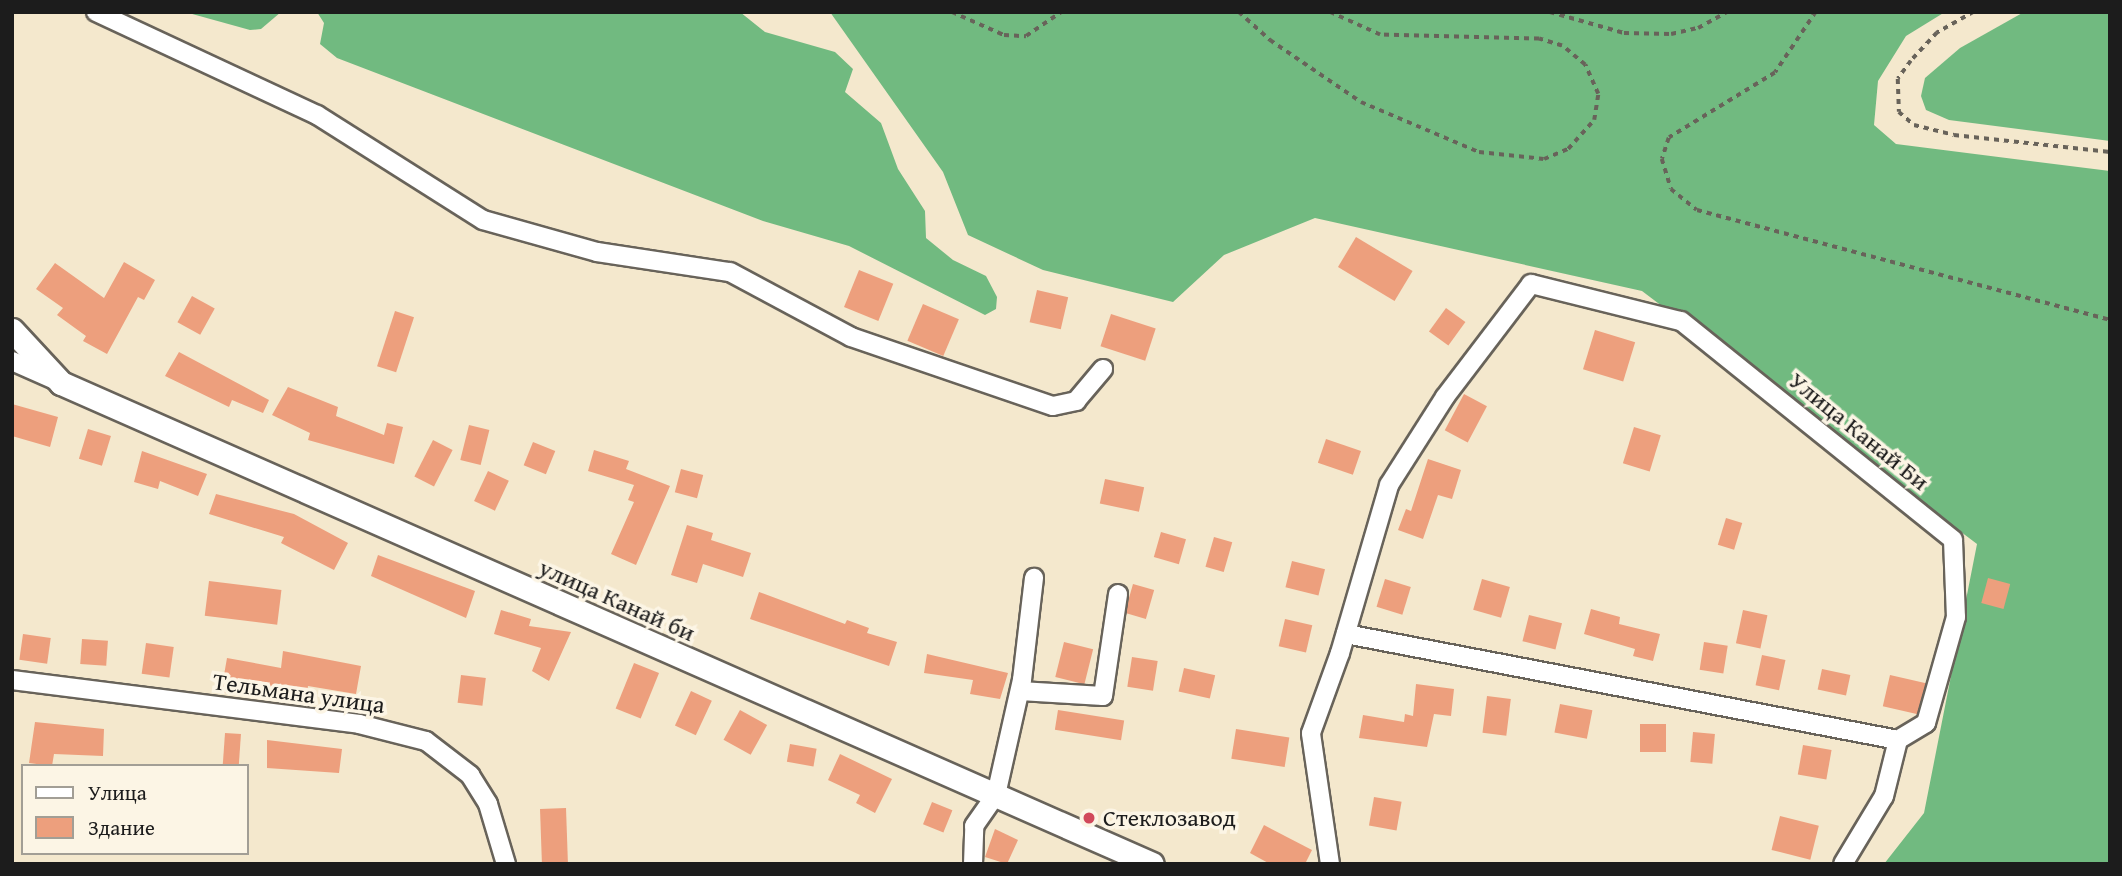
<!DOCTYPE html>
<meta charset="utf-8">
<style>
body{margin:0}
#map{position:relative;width:2122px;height:876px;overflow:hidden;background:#f4e8cd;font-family:"Gentium Book Plus",serif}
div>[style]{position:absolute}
.forest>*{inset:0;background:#71ba80}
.building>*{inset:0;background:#ed9f7d;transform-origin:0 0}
.path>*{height:3.5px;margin-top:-1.75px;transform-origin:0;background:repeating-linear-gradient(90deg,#68635a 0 5px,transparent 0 10px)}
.roads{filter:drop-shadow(2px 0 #68635a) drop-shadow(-2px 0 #68635a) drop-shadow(0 2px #68635a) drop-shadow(0 -2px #68635a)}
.minor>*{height:18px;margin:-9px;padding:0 9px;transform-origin:9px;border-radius:9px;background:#fff}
.major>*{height:23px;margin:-11.5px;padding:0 11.5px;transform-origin:11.5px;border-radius:11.5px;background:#fff}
.dots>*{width:19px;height:19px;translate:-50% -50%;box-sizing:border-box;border:4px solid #fcf5e5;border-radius:50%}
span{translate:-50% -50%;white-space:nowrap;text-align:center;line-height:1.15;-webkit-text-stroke:7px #fcf5e5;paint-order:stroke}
.street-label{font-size:24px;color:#1c1c1c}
.poi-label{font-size:24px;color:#1c1c1c}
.left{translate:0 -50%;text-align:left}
.frame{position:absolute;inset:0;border:14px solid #1c1c1c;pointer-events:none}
.legend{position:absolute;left:21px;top:764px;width:228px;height:91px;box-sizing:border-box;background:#fcf5e5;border:2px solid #a29e95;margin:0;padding:9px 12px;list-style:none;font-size:21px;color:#1c1c1c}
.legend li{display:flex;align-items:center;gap:14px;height:35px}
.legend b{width:35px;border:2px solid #a29e95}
</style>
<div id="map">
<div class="forest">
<i style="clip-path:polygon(185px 12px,281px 12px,261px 29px,250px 30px)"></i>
<i style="clip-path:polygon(317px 12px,740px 12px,765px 32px,835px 52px,853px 69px,845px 92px,881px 123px,898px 169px,925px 211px,926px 238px,953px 260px,986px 276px,997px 297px,996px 309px,985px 315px,849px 246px,763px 221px,337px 58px,320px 44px,324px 23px)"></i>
<i style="clip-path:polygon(830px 12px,1945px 12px,1906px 36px,1878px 81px,1874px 125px,1896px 144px,2110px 171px,2110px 864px,1884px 864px,1924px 813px,1977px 544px,1642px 291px,1315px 218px,1224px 255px,1173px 302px,1043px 270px,968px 235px,943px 172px)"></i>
<i style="clip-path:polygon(2024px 12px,2110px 12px,2110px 141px,1949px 120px,1926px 110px,1921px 96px,1925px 78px,1960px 48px)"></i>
</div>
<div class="building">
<i style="left:1356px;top:237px;width:66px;height:35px;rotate:31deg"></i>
<i style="clip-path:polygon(124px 262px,155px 280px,144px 300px,138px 297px,107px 354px,83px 341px,86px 336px,57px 315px,63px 308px,36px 289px,55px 263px,104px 298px)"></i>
<i style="left:859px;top:270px;width:37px;height:40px;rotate:22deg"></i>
<i style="left:1037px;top:290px;width:32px;height:33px;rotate:13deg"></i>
<i style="left:192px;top:296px;width:26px;height:30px;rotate:29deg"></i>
<i style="left:923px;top:304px;width:39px;height:40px;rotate:23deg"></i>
<i style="left:1446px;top:308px;width:24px;height:29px;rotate:36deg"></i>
<i style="left:395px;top:311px;width:20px;height:58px;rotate:18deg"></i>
<i style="left:1111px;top:314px;width:47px;height:34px;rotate:18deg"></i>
<i style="left:1595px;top:330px;width:42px;height:41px;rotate:17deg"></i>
<i style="clip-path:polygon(179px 352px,269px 400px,263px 413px,232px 400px,229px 407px,165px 376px)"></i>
<i style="clip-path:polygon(288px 387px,338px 407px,336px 416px,384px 435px,387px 423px,403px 427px,394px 464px,308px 440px,310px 433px,272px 415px)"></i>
<i style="left:1464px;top:394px;width:26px;height:41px;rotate:28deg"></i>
<i style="clip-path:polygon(12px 404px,58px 417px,50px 447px,12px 436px)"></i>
<i style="left:469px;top:425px;width:21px;height:36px;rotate:14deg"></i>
<i style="left:1634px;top:427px;width:28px;height:38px;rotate:17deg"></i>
<i style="left:88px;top:429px;width:24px;height:31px;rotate:17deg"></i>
<i style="left:1326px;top:439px;width:37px;height:25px;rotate:19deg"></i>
<i style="left:433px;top:440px;width:22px;height:41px;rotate:27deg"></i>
<i style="left:533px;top:442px;width:24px;height:25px;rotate:22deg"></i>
<i style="clip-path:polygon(594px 450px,629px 461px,626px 469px,670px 486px,636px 565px,611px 554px,634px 502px,628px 500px,634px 485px,588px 471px)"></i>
<i style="clip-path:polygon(142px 451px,207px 474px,198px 496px,160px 481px,158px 489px,134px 482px)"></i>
<i style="clip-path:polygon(1428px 459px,1461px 470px,1452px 499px,1438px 495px,1423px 539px,1398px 530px,1406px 509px,1411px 511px)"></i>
<i style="left:681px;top:469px;width:23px;height:24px;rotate:15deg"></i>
<i style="left:488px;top:471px;width:23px;height:33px;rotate:25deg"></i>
<i style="left:1105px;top:479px;width:40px;height:25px;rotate:12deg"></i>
<i style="clip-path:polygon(216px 494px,294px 514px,348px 543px,334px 570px,281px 543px,284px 537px,209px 514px)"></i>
<i style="left:1726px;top:518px;width:17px;height:28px;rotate:17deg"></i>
<i style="clip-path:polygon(687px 525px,713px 533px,711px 540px,751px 553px,743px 577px,703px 564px,697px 583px,671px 575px)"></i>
<i style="left:1161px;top:532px;width:26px;height:26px;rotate:16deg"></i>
<i style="left:1214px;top:537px;width:19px;height:31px;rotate:16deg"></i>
<i style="clip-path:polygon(378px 555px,475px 591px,466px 618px,371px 576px)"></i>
<i style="left:1292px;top:561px;width:34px;height:27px;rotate:14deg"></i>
<i style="left:1988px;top:578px;width:23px;height:26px;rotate:15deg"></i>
<i style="left:1385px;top:579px;width:27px;height:29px;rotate:17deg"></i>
<i style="left:1482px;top:579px;width:29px;height:32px;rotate:16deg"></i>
<i style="left:209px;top:581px;width:73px;height:35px;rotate:7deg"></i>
<i style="left:1133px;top:584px;width:22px;height:30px;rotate:16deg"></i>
<i style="clip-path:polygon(759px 592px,845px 624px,847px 620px,869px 628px,867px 633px,897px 642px,889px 666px,750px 619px)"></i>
<i style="clip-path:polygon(1591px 609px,1620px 617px,1619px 624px,1660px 634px,1653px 661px,1633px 656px,1635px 649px,1584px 634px)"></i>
<i style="clip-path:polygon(501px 610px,531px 619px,529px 626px,571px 632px,549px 681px,532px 671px,541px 648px,494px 634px)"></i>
<i style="left:1743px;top:610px;width:25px;height:34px;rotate:12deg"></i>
<i style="left:1529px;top:615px;width:34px;height:27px;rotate:14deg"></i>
<i style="left:1285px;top:619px;width:28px;height:28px;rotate:13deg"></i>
<i style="left:23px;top:634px;width:28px;height:26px;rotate:8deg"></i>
<i style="left:82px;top:639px;width:26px;height:25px;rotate:4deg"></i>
<i style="left:1064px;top:642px;width:30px;height:36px;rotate:14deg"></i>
<i style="left:1704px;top:642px;width:24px;height:28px;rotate:9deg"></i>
<i style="left:146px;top:643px;width:28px;height:31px;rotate:8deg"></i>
<i style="clip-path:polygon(283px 651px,361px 666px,356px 694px,308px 686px,307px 692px,263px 686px,261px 699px,221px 692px,227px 658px,281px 668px)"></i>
<i style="clip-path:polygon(927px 654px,1008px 673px,1000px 699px,970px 694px,973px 680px,924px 673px)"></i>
<i style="left:1762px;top:655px;width:24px;height:31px;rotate:12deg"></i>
<i style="left:1132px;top:657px;width:26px;height:30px;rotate:9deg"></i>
<i style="left:634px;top:663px;width:27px;height:49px;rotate:22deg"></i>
<i style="left:1184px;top:668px;width:32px;height:24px;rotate:13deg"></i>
<i style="left:1822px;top:669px;width:29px;height:21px;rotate:12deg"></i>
<i style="left:461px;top:675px;width:25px;height:28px;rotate:7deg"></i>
<i style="left:1890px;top:675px;width:37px;height:32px;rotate:13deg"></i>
<i style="clip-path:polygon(1416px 684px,1454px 689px,1451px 716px,1434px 714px,1427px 747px,1359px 738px,1363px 715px,1404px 722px,1405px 714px,1413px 716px)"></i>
<i style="left:691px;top:691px;width:23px;height:38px;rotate:25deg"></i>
<i style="left:1487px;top:696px;width:24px;height:37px;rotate:7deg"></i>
<i style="left:1560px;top:704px;width:33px;height:29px;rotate:11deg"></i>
<i style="left:740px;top:710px;width:31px;height:34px;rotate:29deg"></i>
<i style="left:1058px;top:710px;width:67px;height:20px;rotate:9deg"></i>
<i style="clip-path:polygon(35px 722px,104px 729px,103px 756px,54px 754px,52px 766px,29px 763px)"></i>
<i style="left:1640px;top:724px;width:26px;height:28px"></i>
<i style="left:1236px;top:729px;width:54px;height:30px;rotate:9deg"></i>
<i style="left:1693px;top:732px;width:22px;height:30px;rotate:5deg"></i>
<i style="left:225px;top:733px;width:16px;height:33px;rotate:4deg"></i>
<i style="clip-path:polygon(267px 740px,342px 749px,339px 773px,267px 768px)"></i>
<i style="left:790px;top:744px;width:27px;height:18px;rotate:10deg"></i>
<i style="left:1803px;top:745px;width:29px;height:30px;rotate:10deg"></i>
<i style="clip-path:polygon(840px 754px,892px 779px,875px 813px,856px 803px,860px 795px,828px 780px)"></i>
<i style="left:1374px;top:797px;width:28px;height:29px;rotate:10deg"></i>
<i style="left:932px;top:802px;width:22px;height:24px;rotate:22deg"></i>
<i style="left:566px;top:808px;width:56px;height:26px;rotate:88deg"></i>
<i style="left:1780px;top:816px;width:40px;height:35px;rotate:14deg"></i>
<i style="clip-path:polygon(1264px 825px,1312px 850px,1305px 864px,1270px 864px,1250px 853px)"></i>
<i style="clip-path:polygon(995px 829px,1018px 840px,1007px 864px,985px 857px)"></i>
</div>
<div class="path">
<i style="left:952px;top:12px;width:57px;rotate:23.9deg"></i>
<i style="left:1004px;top:35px;width:22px;rotate:3deg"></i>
<i style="left:1026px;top:36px;width:42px;rotate:-34.4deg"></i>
<i style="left:1239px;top:12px;width:42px;rotate:42.1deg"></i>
<i style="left:1270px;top:40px;width:110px;rotate:34.3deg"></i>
<i style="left:1361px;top:102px;width:128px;rotate:23deg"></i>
<i style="left:1479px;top:152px;width:65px;rotate:6.1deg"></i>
<i style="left:1544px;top:159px;width:26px;rotate:-23deg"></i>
<i style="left:1568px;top:149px;width:39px;rotate:-48deg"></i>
<i style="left:1594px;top:120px;width:26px;rotate:-81deg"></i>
<i style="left:1598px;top:94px;width:32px;rotate:-114deg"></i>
<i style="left:1585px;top:65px;width:30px;rotate:-140deg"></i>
<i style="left:1562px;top:46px;width:24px;rotate:-163deg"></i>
<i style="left:1539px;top:39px;width:159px;rotate:-178.6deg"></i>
<i style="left:1380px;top:35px;width:56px;rotate:-155.7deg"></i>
<i style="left:1550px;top:12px;width:77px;rotate:15.8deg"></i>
<i style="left:1624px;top:33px;width:47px;rotate:1.2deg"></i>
<i style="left:1671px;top:34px;width:28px;rotate:-13deg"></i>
<i style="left:1698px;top:28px;width:33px;rotate:-29deg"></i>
<i style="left:1816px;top:12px;width:73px;rotate:123.9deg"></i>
<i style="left:1775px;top:73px;width:124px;rotate:148.5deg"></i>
<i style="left:1669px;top:138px;width:22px;rotate:108deg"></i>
<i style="left:1662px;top:159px;width:31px;rotate:73deg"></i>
<i style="left:1671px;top:189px;width:33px;rotate:39deg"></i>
<i style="left:1697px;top:210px;width:427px;rotate:14.9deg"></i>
<i style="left:1974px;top:12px;width:43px;rotate:150.4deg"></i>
<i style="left:1937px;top:33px;width:38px;rotate:133deg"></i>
<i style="left:1911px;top:61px;width:22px;rotate:126deg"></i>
<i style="left:1898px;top:79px;width:33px;rotate:88deg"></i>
<i style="left:1899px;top:112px;width:20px;rotate:41deg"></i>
<i style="left:1914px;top:125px;width:41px;rotate:14deg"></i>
<i style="left:1954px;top:135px;width:157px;rotate:6.2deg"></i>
</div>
<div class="roads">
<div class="minor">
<i style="left:96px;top:12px;width:244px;rotate:25deg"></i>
<i style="left:317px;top:115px;width:196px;rotate:32.3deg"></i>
<i style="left:483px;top:220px;width:118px;rotate:15.7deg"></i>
<i style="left:597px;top:252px;width:134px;rotate:8.6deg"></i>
<i style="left:730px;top:272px;width:137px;rotate:28.2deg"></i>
<i style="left:851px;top:337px;width:213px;rotate:18.9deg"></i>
<i style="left:1053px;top:406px;width:24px;rotate:-12deg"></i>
<i style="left:1076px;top:401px;width:42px;rotate:-49.8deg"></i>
<i style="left:12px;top:361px;width:47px;rotate:23.8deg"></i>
<i style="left:1346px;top:634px;width:562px;rotate:10.87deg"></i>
<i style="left:1898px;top:740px;width:58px;rotate:104deg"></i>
<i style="left:1884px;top:796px;width:79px;rotate:121.1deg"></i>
<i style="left:12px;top:680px;width:350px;rotate:7.2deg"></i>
<i style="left:359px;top:724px;width:69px;rotate:14.2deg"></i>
<i style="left:426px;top:741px;width:56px;rotate:37.7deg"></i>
<i style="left:470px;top:775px;width:34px;rotate:58deg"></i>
<i style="left:488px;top:804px;width:63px;rotate:73.3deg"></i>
<i style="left:1020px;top:691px;width:83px;rotate:3.4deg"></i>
<i style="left:1103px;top:696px;width:103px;rotate:-81.6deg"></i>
<i style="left:973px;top:864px;width:38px;rotate:-88deg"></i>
<i style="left:974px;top:826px;width:38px;rotate:-55deg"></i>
<i style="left:996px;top:795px;width:118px;rotate:-77.3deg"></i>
<i style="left:1022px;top:680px;width:103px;rotate:-83.3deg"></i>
<i style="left:1330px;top:864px;width:132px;rotate:-98.3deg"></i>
<i style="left:1311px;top:733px;width:85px;rotate:-70.1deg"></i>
<i style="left:1340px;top:653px;width:175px;rotate:-73.7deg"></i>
<i style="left:1389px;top:485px;width:104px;rotate:-57.5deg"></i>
<i style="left:1445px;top:397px;width:142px;rotate:-52.7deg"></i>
<i style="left:1531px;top:284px;width:154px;rotate:13.9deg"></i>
<i style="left:1681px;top:321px;width:349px;rotate:38.8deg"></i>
<i style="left:1953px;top:540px;width:77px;rotate:87.8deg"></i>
<i style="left:1956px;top:617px;width:110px;rotate:105.8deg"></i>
<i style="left:1926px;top:723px;width:33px;rotate:149deg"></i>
</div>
<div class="major">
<i style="left:12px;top:330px;width:72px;rotate:47.2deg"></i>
<i style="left:61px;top:383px;width:1192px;rotate:23.79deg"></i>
</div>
</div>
<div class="dots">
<i style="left:1089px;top:818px;background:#d1495b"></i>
</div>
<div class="street-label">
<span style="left:1859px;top:431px;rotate:39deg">Улица Канай Би</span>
<span style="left:617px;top:600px;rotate:24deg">улица Канай би</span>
<span style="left:299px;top:693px;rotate:8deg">Тельмана улица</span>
</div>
<div class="poi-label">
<span class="left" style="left:1103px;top:818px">Стеклозавод</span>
</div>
<div class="frame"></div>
<ul class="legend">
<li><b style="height:9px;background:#fff"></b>Улица</li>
<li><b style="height:19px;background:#ed9f7d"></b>Здание</li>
</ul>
</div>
